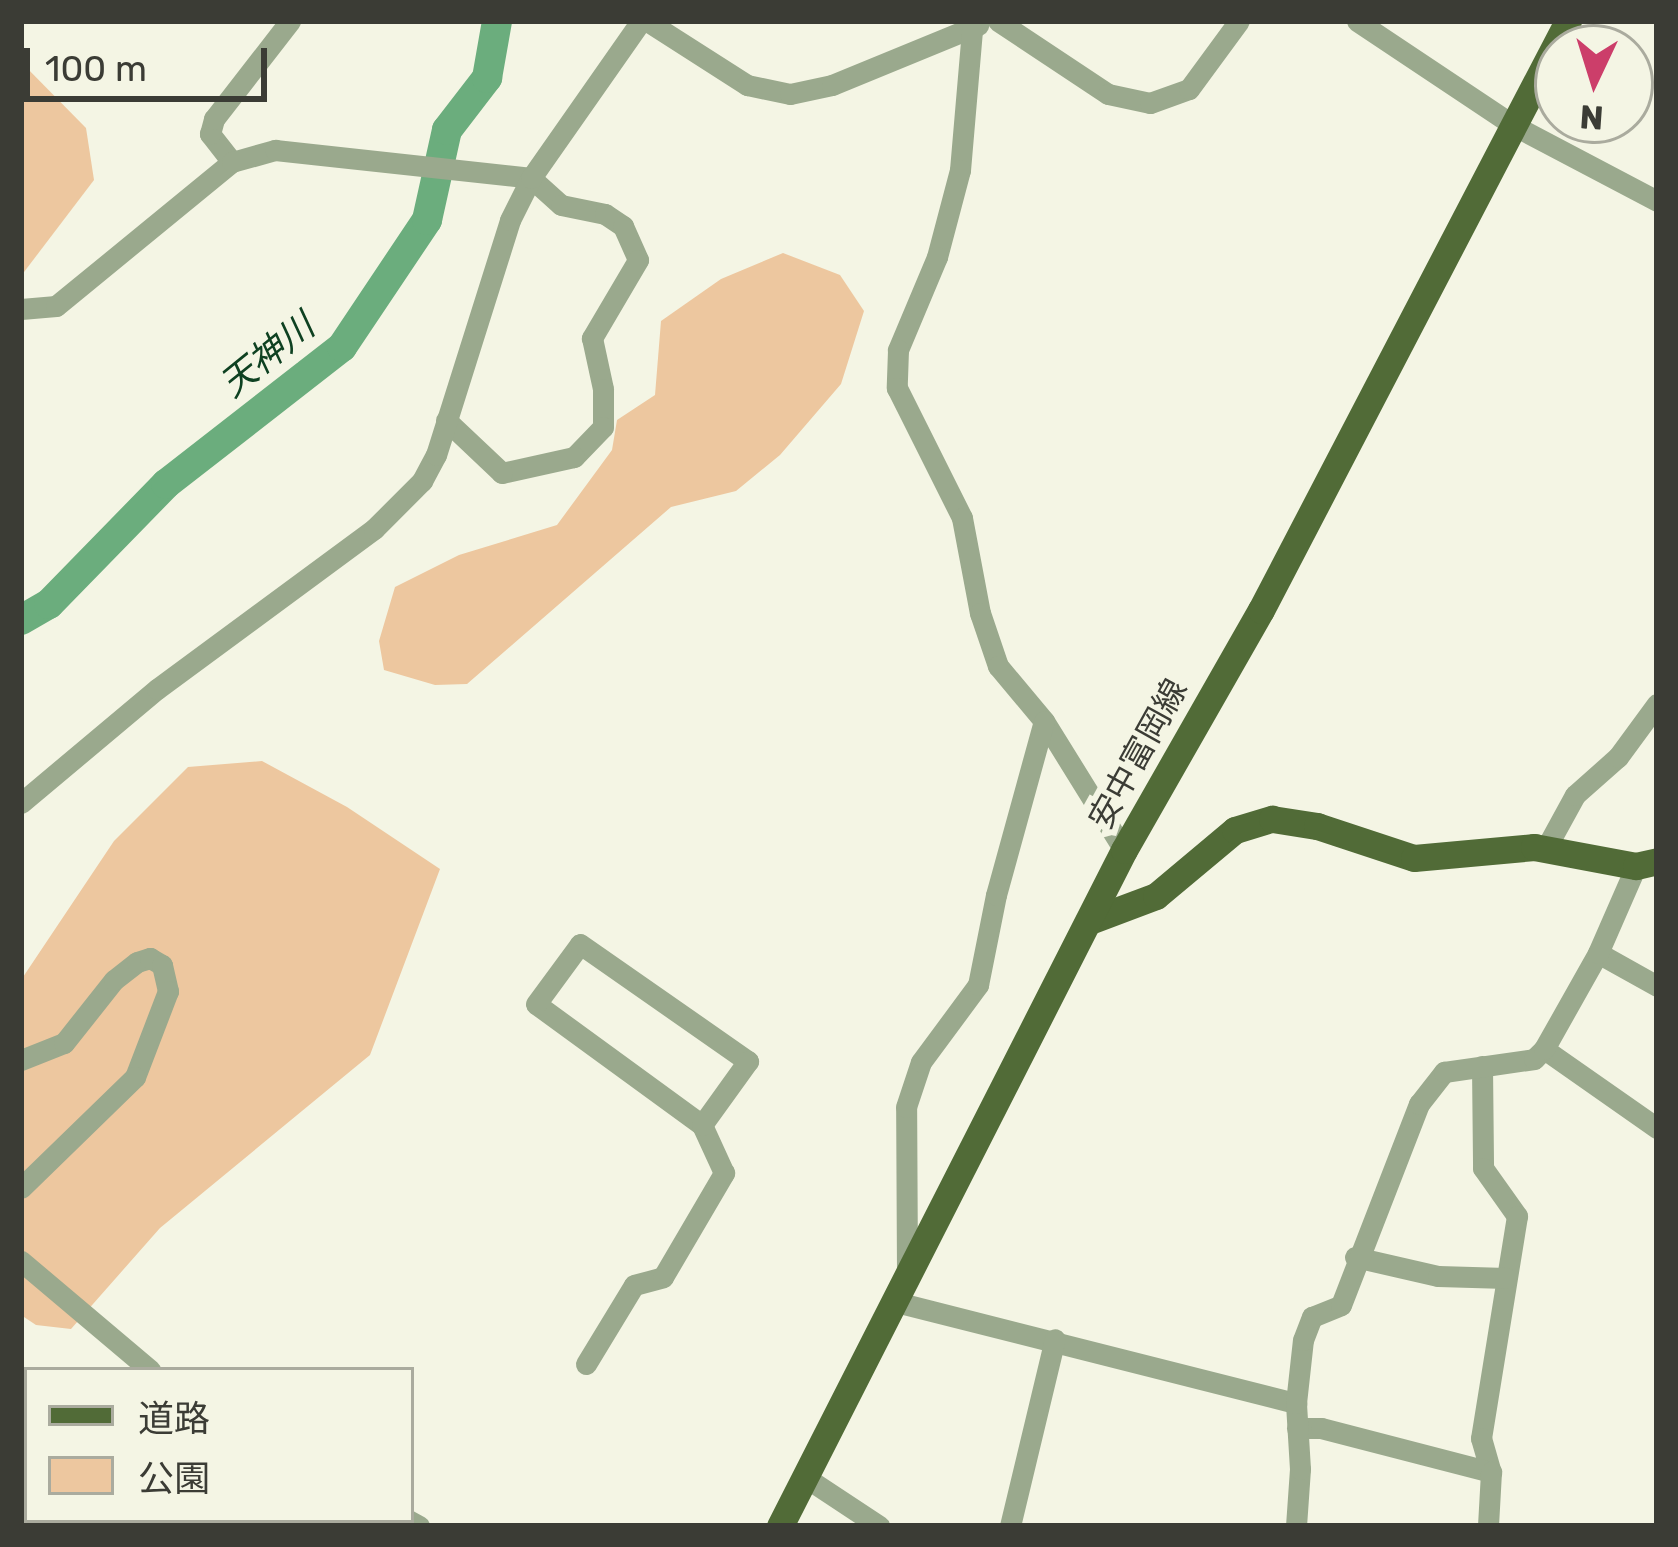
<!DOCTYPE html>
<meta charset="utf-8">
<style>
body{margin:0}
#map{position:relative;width:1678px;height:1547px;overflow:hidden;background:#f4f5e4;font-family:Rubik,"Noto Sans JP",sans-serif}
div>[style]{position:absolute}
.green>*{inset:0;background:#edc79f}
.river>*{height:30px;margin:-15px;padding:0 15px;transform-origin:15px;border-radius:15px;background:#6bad7d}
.minor>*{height:21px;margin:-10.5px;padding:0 10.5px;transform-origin:10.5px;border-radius:10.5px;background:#9aa98d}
.major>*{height:27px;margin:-13.5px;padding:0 13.5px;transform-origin:13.5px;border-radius:13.5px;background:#516b37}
span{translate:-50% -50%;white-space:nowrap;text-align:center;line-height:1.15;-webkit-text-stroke:12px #f4f5e4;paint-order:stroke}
.street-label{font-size:33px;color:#3b3c35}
.water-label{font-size:36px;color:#0e4121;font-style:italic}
.frame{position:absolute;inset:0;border:24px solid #3b3c35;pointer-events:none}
.legend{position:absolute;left:24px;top:1367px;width:390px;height:156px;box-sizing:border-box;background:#f4f5e4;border:3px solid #aaab9e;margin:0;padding:15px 21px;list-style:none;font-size:36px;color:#3b3c35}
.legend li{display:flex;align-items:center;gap:24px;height:60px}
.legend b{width:60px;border:3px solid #aaab9e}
.north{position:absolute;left:1534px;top:24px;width:120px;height:120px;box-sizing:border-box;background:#f4f5e4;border:3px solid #aaab9e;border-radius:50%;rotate:184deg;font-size:33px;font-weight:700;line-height:48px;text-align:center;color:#3b3c35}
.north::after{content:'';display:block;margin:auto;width:42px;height:54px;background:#cc3e6a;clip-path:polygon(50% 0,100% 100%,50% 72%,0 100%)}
.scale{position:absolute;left:24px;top:48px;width:243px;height:54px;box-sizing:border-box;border:6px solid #3b3c35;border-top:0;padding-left:15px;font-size:36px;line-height:42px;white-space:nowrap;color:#3b3c35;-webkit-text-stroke:9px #f4f5e4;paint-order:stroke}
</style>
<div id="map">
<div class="green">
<i style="clip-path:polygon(21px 62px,86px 128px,94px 180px,21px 276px)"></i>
<i style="clip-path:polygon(783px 253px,840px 275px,864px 311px,841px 384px,780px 455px,736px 491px,671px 507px,467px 684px,435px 685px,384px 670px,379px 641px,395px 587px,459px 555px,557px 525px,612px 450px,617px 420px,655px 395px,661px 321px,721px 279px)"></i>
<i style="clip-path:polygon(262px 761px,347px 807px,440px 869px,370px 1055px,160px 1228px,71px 1329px,36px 1325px,21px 1315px,21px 980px,114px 841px,188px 767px)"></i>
</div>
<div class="river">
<i style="left:21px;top:620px;width:32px;rotate:-30deg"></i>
<i style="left:49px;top:604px;width:168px;rotate:-45.7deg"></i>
<i style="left:166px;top:484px;width:223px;rotate:-37.9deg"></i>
<i style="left:342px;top:347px;width:153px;rotate:-56.2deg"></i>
<i style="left:427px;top:220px;width:92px;rotate:-77.5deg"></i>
<i style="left:447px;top:130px;width:66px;rotate:-52.4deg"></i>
<i style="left:487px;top:78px;width:58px;rotate:-80deg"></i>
</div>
<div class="minor">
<i style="left:647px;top:21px;width:119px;rotate:32.6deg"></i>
<i style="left:747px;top:85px;width:44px;rotate:11.8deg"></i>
<i style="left:790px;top:94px;width:43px;rotate:-12.1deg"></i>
<i style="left:832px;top:85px;width:158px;rotate:-22.3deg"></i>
<i style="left:998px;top:21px;width:132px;rotate:33.6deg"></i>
<i style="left:1108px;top:94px;width:43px;rotate:12.1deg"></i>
<i style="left:1150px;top:103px;width:41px;rotate:-19.7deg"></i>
<i style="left:1189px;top:89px;width:84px;rotate:-53.7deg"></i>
<i style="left:1357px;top:21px;width:187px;rotate:33.7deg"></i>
<i style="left:1513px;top:125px;width:163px;rotate:27.8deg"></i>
<i style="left:972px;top:30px;width:141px;rotate:94.9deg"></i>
<i style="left:960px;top:170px;width:90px;rotate:104.8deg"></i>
<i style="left:937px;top:257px;width:101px;rotate:112.8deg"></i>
<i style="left:898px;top:350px;width:38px;rotate:92deg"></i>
<i style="left:897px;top:388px;width:145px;rotate:63.4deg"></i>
<i style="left:962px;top:518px;width:97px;rotate:79.3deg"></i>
<i style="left:980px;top:613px;width:56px;rotate:71.2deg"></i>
<i style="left:998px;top:666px;width:72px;rotate:50.1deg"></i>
<i style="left:1044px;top:721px;width:152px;rotate:58.2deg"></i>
<i style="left:232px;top:162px;width:36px;rotate:-128deg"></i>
<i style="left:210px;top:134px;width:16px;rotate:-75deg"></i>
<i style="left:214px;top:119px;width:124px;rotate:-52.2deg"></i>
<i style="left:21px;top:309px;width:35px;rotate:-5deg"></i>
<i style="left:56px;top:306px;width:227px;rotate:-39.3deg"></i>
<i style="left:232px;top:162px;width:45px;rotate:-15.6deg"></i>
<i style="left:275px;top:150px;width:258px;rotate:6.2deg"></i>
<i style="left:531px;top:178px;width:40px;rotate:42deg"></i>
<i style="left:561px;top:205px;width:45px;rotate:11.6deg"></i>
<i style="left:605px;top:214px;width:22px;rotate:34deg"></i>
<i style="left:623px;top:226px;width:37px;rotate:66deg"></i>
<i style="left:638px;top:260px;width:91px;rotate:120.5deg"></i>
<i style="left:592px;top:338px;width:52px;rotate:77.8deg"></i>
<i style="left:603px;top:389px;width:38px;rotate:90deg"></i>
<i style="left:603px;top:427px;width:42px;rotate:134deg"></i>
<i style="left:574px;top:457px;width:74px;rotate:167.5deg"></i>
<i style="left:502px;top:473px;width:77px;rotate:-136.6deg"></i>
<i style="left:21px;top:803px;width:177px;rotate:-40deg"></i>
<i style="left:157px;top:689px;width:270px;rotate:-36.4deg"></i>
<i style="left:374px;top:529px;width:68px;rotate:-45deg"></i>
<i style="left:422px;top:481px;width:30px;rotate:-62deg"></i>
<i style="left:436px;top:455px;width:246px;rotate:-72.5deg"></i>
<i style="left:510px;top:220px;width:47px;rotate:-63.4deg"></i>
<i style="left:531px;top:178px;width:192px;rotate:-55deg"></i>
<i style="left:1546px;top:848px;width:60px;rotate:-61.3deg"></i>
<i style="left:1575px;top:795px;width:57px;rotate:-41.5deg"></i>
<i style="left:1618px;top:757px;width:66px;rotate:-53.7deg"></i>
<i style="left:1598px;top:953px;width:68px;rotate:29.2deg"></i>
<i style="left:1544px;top:1049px;width:138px;rotate:35deg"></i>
<i style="left:21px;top:1060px;width:46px;rotate:-21.6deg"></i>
<i style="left:64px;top:1043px;width:80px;rotate:-51.6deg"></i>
<i style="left:114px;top:980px;width:29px;rotate:-38deg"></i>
<i style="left:137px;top:962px;width:14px;rotate:-17deg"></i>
<i style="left:150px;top:958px;width:14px;rotate:30deg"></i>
<i style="left:162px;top:965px;width:27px;rotate:77deg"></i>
<i style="left:168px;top:991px;width:92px;rotate:111deg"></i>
<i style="left:135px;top:1077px;width:159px;rotate:135.8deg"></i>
<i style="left:1482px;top:1066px;width:102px;rotate:89.4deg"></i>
<i style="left:1483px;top:1168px;width:59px;rotate:54.7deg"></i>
<i style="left:1517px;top:1216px;width:225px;rotate:99.2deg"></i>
<i style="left:1481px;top:1438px;width:35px;rotate:74deg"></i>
<i style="left:1355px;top:1257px;width:85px;rotate:12.9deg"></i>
<i style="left:1438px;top:1276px;width:68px;rotate:1.7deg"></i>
<i style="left:21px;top:1261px;width:169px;rotate:40.2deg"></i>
<i style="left:907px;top:1272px;width:165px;rotate:-90.3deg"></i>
<i style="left:906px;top:1107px;width:47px;rotate:-71.6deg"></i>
<i style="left:921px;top:1062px;width:96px;rotate:-53.5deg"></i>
<i style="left:978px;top:985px;width:92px;rotate:-78.7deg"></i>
<i style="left:996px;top:895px;width:180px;rotate:-74.6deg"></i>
<i style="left:896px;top:1302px;width:413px;rotate:14.2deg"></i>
<i style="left:586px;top:1364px;width:92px;rotate:-58.7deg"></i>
<i style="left:634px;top:1285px;width:30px;rotate:-15deg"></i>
<i style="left:663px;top:1277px;width:121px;rotate:-59.6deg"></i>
<i style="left:724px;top:1173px;width:53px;rotate:-114.6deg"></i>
<i style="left:702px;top:1125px;width:205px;rotate:-143.9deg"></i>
<i style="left:536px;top:1004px;width:74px;rotate:-53.7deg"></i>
<i style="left:580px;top:944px;width:205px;rotate:34.9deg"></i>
<i style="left:748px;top:1061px;width:79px;rotate:125.7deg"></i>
<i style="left:1297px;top:1428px;width:24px"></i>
<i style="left:1321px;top:1428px;width:176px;rotate:14.5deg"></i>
<i style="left:1491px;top:1472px;width:54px;rotate:93.2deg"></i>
<i style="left:805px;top:1477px;width:89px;rotate:33.5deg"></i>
<i style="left:408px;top:1520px;width:13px;rotate:29deg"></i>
<i style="left:1010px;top:1526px;width:192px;rotate:-76.5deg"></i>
<i style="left:1296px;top:1526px;width:57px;rotate:-86deg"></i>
<i style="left:1300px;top:1469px;width:66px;rotate:-93.5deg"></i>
<i style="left:1296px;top:1403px;width:63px;rotate:-83.7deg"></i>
<i style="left:1303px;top:1340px;width:25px;rotate:-69deg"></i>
<i style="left:1312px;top:1317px;width:31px;rotate:-22deg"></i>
<i style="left:1341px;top:1305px;width:216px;rotate:-68.8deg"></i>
<i style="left:1419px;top:1104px;width:41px;rotate:-52deg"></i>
<i style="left:1444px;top:1072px;width:91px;rotate:-8.2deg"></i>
<i style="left:1534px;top:1059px;width:14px;rotate:-45deg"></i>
<i style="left:1544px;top:1049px;width:110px;rotate:-60.6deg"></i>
<i style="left:1598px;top:953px;width:95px;rotate:-66.4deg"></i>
</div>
<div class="major">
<i style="left:1092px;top:920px;width:68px;rotate:-20.6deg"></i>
<i style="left:1156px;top:896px;width:103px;rotate:-39.9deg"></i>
<i style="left:1235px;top:830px;width:39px;rotate:-17deg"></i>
<i style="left:1272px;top:819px;width:46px;rotate:8.8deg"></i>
<i style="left:1317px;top:826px;width:102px;rotate:18.3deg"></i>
<i style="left:1414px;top:858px;width:121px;rotate:-5.2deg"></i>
<i style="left:1534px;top:847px;width:104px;rotate:10.6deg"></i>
<i style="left:1636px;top:866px;width:22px;rotate:-13deg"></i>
<i style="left:780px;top:1526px;width:758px;rotate:-63.03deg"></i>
<i style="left:1124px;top:850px;width:276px;rotate:-60.3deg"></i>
<i style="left:1261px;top:610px;width:664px;rotate:-62.47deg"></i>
</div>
<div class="street-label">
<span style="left:1138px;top:754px;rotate:-61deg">安中富岡線</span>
</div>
<div class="water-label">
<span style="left:267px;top:355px;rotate:-39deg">天神川</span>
</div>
<div class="frame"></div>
<ul class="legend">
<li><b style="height:15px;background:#516b37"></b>道路</li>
<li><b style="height:33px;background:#edc79f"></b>公園</li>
</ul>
<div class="north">N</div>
<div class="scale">100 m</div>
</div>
